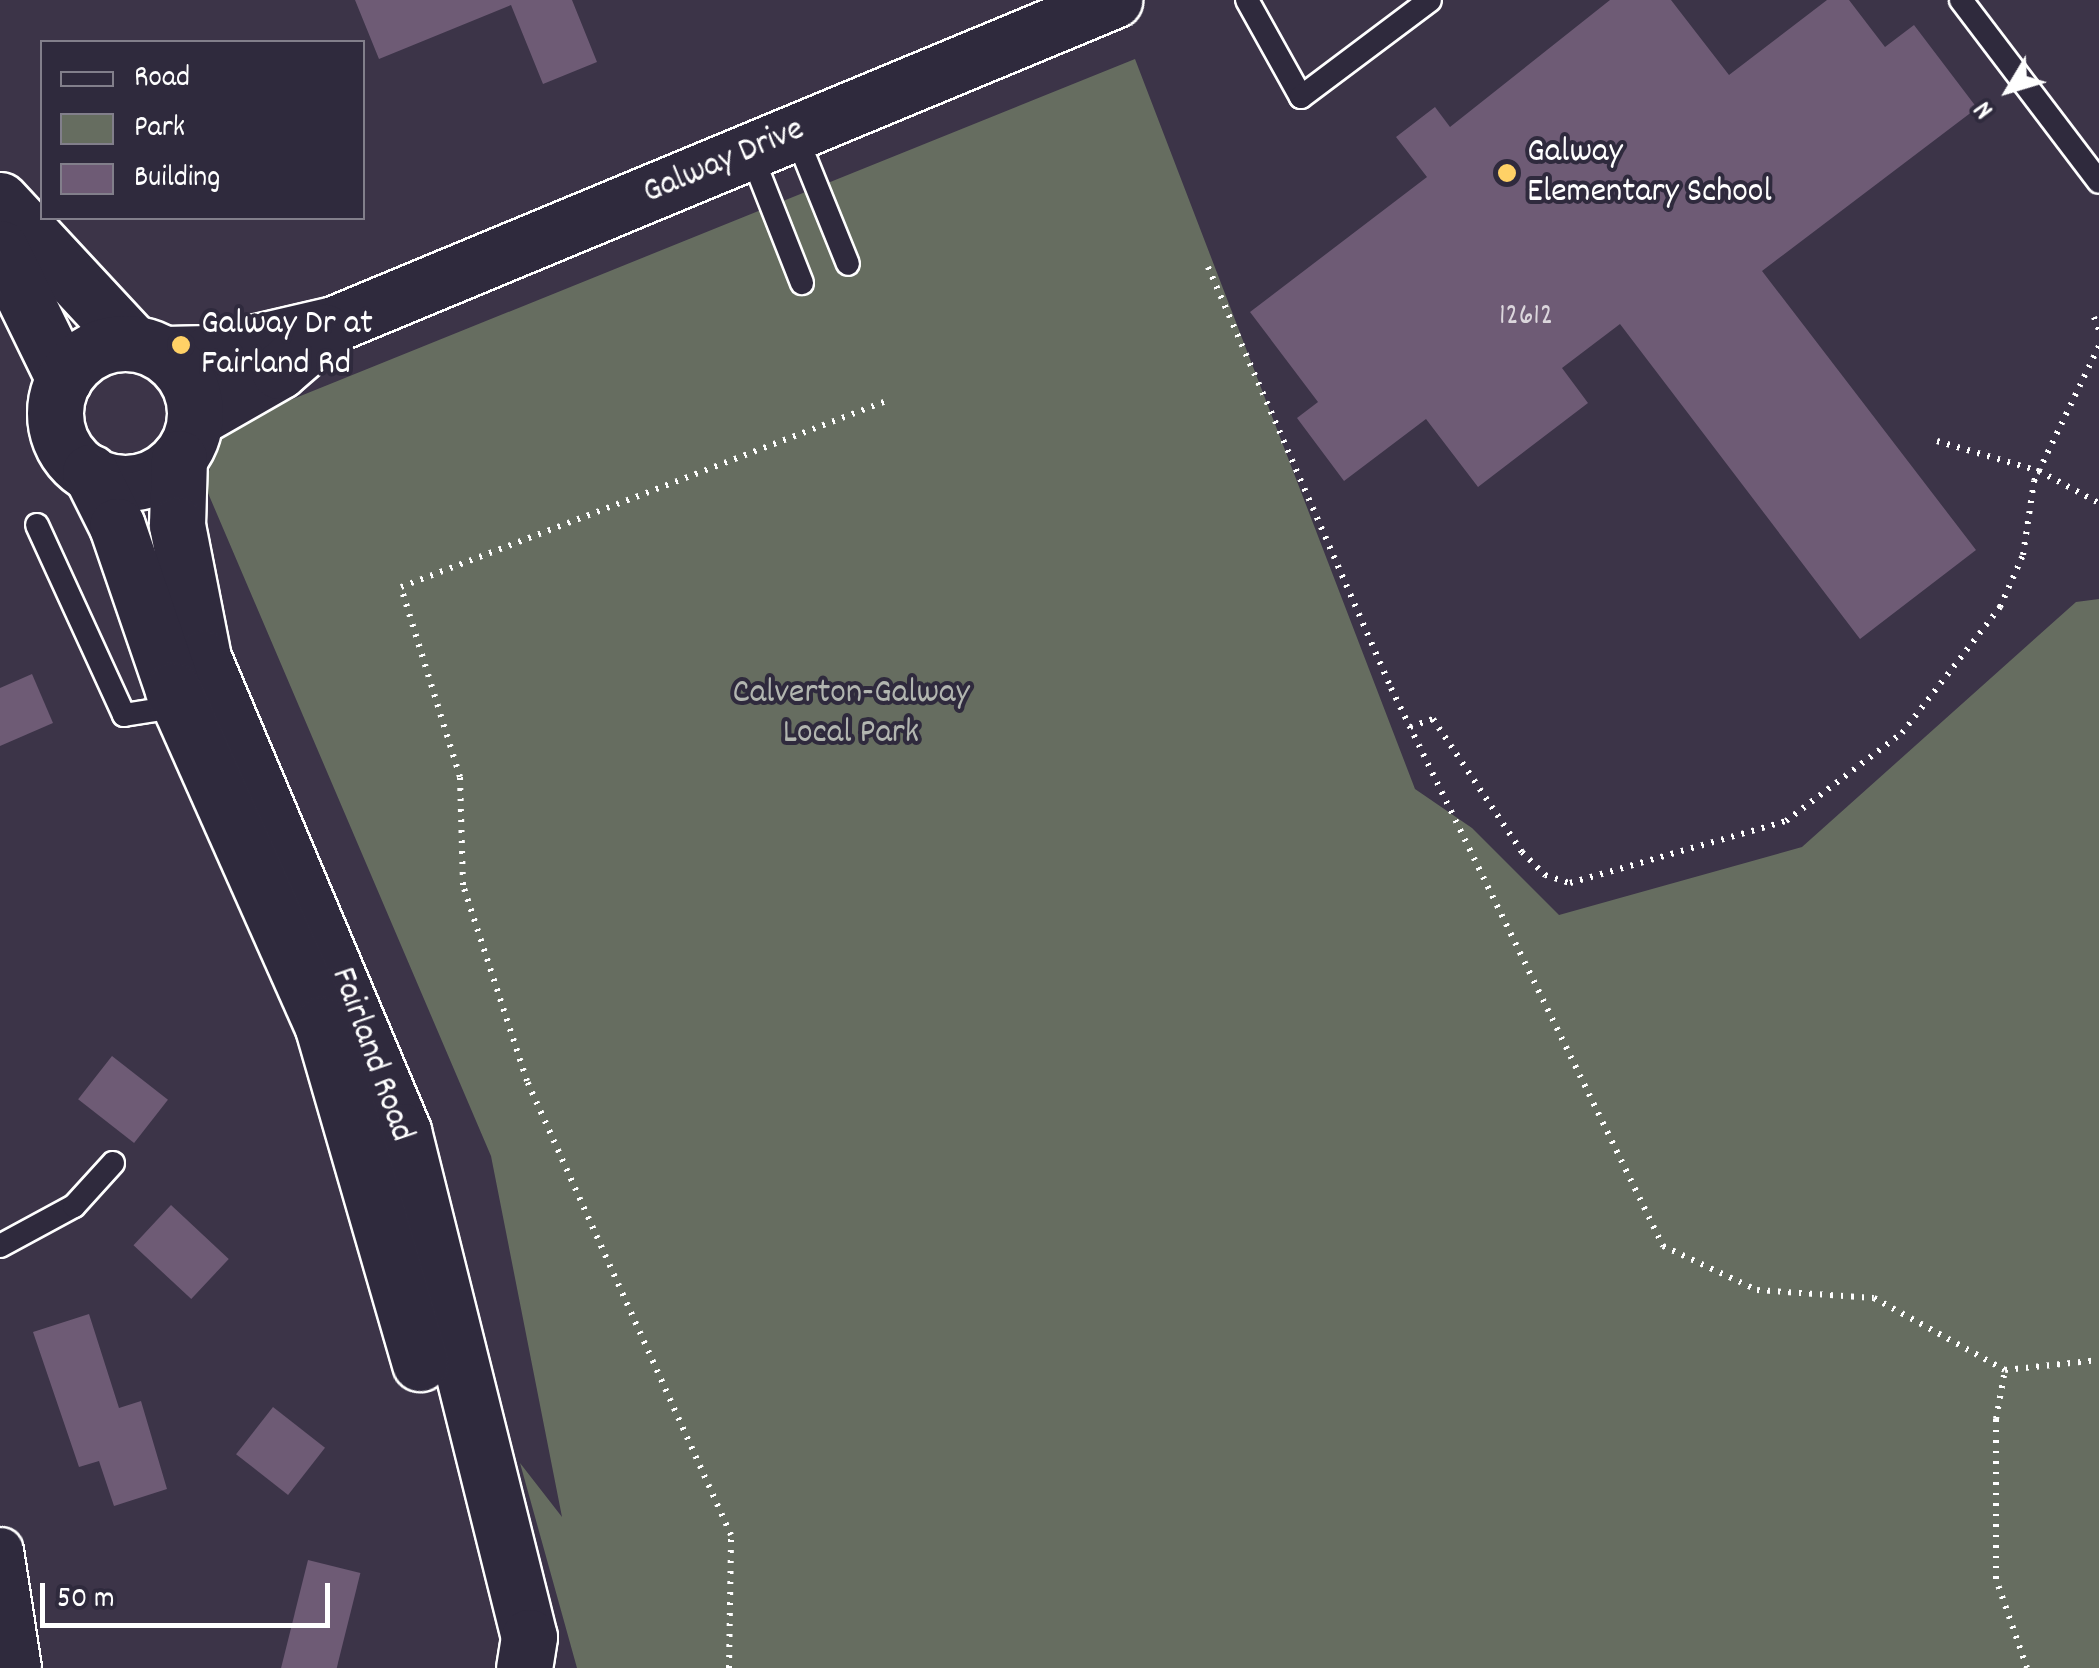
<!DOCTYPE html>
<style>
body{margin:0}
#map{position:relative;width:2099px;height:1668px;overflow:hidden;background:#3c3448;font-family:Dekko,sans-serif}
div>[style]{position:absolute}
.green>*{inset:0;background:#666d60}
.building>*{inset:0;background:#6e5b75;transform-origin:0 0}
.path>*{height:6px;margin-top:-3px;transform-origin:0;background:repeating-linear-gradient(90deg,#fff 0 2.5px,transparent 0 10.5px)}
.roads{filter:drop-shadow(2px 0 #fff) drop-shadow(-2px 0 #fff) drop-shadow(0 2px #fff) drop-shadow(0 -2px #fff)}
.service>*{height:22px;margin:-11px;padding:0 11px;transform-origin:11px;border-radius:11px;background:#2f2a3d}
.minor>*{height:45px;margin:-22.5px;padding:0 22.5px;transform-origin:22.5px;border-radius:22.5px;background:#2f2a3d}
.tertiary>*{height:55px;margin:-27.5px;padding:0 27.5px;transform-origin:27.5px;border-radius:27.5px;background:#2f2a3d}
.secondary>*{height:55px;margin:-27.5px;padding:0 27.5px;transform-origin:27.5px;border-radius:27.5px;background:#2f2a3d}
.secondary>.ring{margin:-27.5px;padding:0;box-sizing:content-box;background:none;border:55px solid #2f2a3d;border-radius:50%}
.dots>*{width:28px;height:28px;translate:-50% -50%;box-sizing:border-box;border:5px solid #2f2a3d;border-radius:50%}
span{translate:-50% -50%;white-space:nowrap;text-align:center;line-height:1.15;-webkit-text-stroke:8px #2f2a3d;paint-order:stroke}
.number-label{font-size:30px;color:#dbd6dc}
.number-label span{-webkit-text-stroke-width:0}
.poi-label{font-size:35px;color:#fff}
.left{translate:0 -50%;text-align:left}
.street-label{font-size:35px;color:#fff}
.park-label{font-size:35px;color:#b2b6b0}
.legend{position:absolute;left:40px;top:40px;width:325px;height:180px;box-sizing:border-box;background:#2f2a3d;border:2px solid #827f8b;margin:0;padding:12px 18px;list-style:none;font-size:30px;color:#fff}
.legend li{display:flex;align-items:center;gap:20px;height:50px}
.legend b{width:50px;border:2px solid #827f8b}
.north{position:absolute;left:1959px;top:40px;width:100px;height:100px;-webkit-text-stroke:8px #2f2a3d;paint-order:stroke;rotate:232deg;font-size:28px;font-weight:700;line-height:40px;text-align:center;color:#fff}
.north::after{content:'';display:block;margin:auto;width:35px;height:45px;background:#fff;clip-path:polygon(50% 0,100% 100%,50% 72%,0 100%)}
.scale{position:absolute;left:40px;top:1583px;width:290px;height:45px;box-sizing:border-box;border:5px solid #fff;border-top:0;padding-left:12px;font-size:30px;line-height:35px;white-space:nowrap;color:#fff;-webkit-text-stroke:8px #2f2a3d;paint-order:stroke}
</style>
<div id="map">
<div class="green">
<i style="clip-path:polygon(1135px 59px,1415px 789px,1472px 828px,1559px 915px,1802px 847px,2076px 602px,2099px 599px,2099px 1668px,577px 1668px,520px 1463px,562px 1517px,491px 1156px,205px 486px,221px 428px)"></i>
</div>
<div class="building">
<i style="clip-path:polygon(355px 0,572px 0,597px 62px,543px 84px,511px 5px,379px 59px)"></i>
<i style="clip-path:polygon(1610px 0,1671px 0,1729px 75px,1827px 0,1849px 0,1885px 47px,1914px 25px,1977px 108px,1762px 271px,1976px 550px,1860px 639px,1620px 324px,1562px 368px,1588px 403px,1478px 487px,1426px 419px,1344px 481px,1297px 418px,1318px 402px,1250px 312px,1427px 177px,1396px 137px,1435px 107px,1450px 127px)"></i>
<i style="clip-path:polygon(32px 674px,53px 723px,0 746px,0 688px)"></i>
<i style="left:112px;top:1056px;width:71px;height:55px;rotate:38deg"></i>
<i style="left:171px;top:1205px;width:79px;height:55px;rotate:43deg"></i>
<i style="clip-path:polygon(89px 1314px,119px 1408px,141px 1401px,167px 1489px,114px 1506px,99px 1461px,79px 1467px,33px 1332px)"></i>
<i style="left:273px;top:1407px;width:66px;height:60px;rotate:38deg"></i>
<i style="left:308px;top:1560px;width:54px;height:112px;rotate:14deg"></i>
</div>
<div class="path">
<i style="left:1208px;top:267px;width:459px;rotate:66.5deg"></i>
<i style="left:1391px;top:688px;width:621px;rotate:64.01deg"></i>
<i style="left:1663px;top:1246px;width:104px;rotate:25.1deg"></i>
<i style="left:1757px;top:1290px;width:117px;rotate:3.9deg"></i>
<i style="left:1874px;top:1298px;width:149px;rotate:28.8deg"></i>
<i style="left:2094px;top:317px;width:14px;rotate:69deg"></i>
<i style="left:1937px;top:441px;width:106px;rotate:16.4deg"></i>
<i style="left:2039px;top:471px;width:68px;rotate:28.1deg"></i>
<i style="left:1410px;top:727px;width:24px;rotate:-19deg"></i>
<i style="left:1433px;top:719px;width:160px;rotate:56.2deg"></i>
<i style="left:1522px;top:852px;width:33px;rotate:45deg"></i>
<i style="left:1545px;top:875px;width:26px;rotate:18deg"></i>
<i style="left:1570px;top:883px;width:225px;rotate:-16deg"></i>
<i style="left:1786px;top:821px;width:146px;rotate:-37.2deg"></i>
<i style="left:1902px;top:733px;width:160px;rotate:-52.1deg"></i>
<i style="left:2000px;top:607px;width:57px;rotate:-66.1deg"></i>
<i style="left:2023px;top:555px;width:75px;rotate:-81.5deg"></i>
<i style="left:2034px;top:481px;width:150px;rotate:-64.3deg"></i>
<i style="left:729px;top:1668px;width:133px;rotate:-89.1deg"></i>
<i style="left:731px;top:1535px;width:498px;rotate:-114.2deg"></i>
<i style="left:527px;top:1081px;width:206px;rotate:-108.1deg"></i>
<i style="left:463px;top:885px;width:108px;rotate:-91.6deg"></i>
<i style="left:460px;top:777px;width:199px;rotate:-107.3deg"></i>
<i style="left:401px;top:587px;width:519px;rotate:-20.98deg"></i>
<i style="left:2027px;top:1668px;width:94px;rotate:-109.2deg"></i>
<i style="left:1996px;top:1579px;width:160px;rotate:-90deg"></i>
<i style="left:1996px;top:1419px;width:50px;rotate:-79.6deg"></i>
<i style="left:2005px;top:1370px;width:95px;rotate:-6.1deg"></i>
</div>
<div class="roads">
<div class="service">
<i style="left:1247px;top:0;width:111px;rotate:60.9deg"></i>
<i style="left:1301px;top:97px;width:161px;rotate:-36.9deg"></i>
<i style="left:1961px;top:0;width:228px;rotate:52.8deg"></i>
<i style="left:795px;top:133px;width:141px;rotate:68deg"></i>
<i style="left:750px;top:151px;width:142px;rotate:68.5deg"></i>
<i style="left:37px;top:525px;width:209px;rotate:65.4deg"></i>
<i style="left:124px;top:715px;width:58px;rotate:-9deg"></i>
<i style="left:0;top:1246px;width:84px;rotate:-28.4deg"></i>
<i style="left:74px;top:1206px;width:58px;rotate:-47.8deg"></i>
</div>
<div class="minor">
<i style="left:0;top:1550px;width:119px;rotate:81.3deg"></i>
</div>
<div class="tertiary">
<i style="left:165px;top:354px;width:44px;rotate:-1.3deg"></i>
<i style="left:209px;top:353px;width:128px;rotate:-13.1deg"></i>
<i style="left:334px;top:324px;width:845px;rotate:-22.56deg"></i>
<i style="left:195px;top:419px;width:97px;rotate:-29.7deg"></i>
<i style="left:279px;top:371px;width:60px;rotate:-40.9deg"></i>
</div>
<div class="secondary">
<i style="left:0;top:200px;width:195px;rotate:47.1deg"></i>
<i style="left:0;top:248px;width:146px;rotate:64deg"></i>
<i class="ring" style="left:55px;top:343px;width:85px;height:85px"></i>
<i style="left:179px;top:458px;width:67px;rotate:91.7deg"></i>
<i style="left:177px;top:525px;width:136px;rotate:78.9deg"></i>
<i style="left:203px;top:658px;width:514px;rotate:67.08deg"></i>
<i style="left:403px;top:1131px;width:521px;rotate:76.02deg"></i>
<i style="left:529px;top:1637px;width:31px;rotate:99deg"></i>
<i style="left:90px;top:472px;width:60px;rotate:63.4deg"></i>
<i style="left:117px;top:526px;width:173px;rotate:71.1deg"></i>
<i style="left:173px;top:690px;width:366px;rotate:66deg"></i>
<i style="left:322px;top:1024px;width:353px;rotate:73.9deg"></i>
</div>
</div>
<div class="dots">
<i style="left:1507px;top:173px;background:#ffd166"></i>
<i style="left:181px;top:345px;background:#ffd166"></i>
</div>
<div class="number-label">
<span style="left:1526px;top:318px">12612</span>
</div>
<div class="poi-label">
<span class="left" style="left:1527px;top:173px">Galway<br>Elementary School</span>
<span class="left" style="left:201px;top:345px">Galway Dr at<br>Fairland Rd</span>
</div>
<div class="street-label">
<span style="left:724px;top:162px;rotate:-23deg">Galway Drive</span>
<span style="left:371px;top:1055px;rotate:70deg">Fairland Road</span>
</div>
<div class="park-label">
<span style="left:851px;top:714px">Calverton-Galway<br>Local Park</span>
</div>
<ul class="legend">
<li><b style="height:12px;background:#2f2a3d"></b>Road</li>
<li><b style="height:28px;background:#666d60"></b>Park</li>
<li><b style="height:28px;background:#6e5b75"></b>Building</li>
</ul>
<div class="north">N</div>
<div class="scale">50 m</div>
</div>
